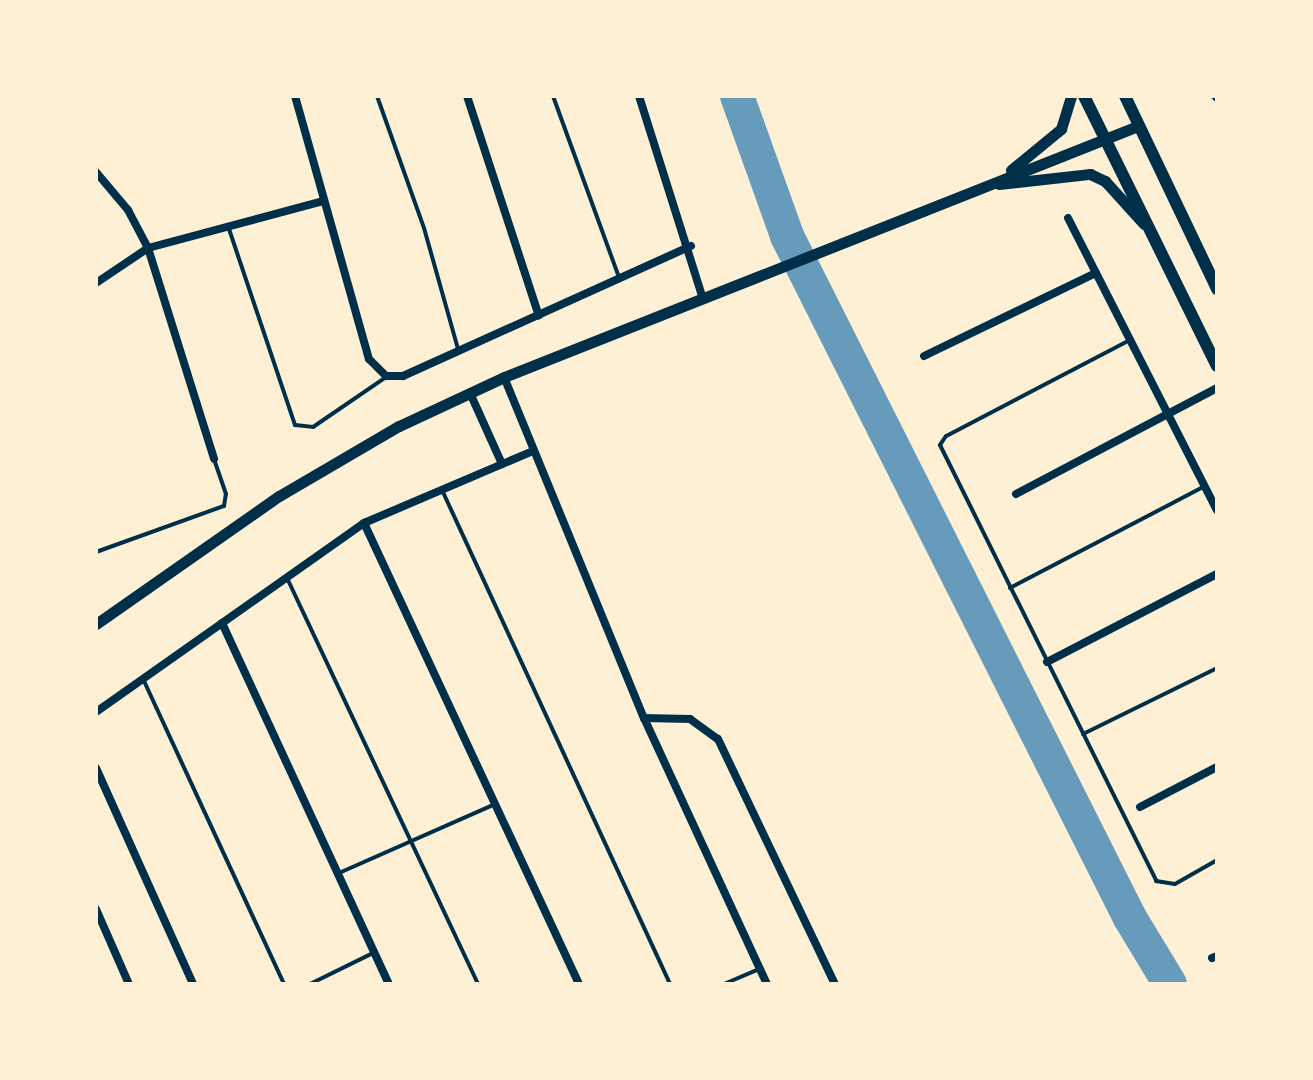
<!DOCTYPE html>
<style>
body{margin:0}
#map{position:relative;width:1313px;height:1080px;overflow:hidden;background:#fdf0d5;font-family:"Roboto Serif",serif}
div>[style]{position:absolute}
.river>*{height:34px;margin:-17px;padding:0 17px;transform-origin:17px;border-radius:17px;background:#669bbc}
.service>*{height:4px;margin:-2px;padding:0 2px;transform-origin:2px;border-radius:2px;background:#003049}
.minor>*{height:8px;margin:-4px;padding:0 4px;transform-origin:4px;border-radius:4px;background:#003049}
.tertiary>*{height:11px;margin:-5.5px;padding:0 5.5px;transform-origin:5.5px;border-radius:5.5px;background:#003049}
.secondary>*{height:12px;margin:-6px;padding:0 6px;transform-origin:6px;border-radius:6px;background:#003049}
span{translate:-50% -50%;white-space:nowrap;text-align:center;line-height:1.15;-webkit-text-stroke:7px #fdf0d5;paint-order:stroke}
.frame{position:absolute;inset:0;border:98px solid #fdf0d5;pointer-events:none}
</style>
<div id="map">
<div class="river">
<i style="left:737px;top:96px;width:149px;rotate:70.3deg"></i>
<i style="left:787px;top:236px;width:763px;rotate:63.3deg"></i>
<i style="left:1130px;top:918px;width:77px;rotate:58.8deg"></i>
</div>
<div class="service">
<i style="left:377px;top:96px;width:140px;rotate:70.4deg"></i>
<i style="left:424px;top:228px;width:126px;rotate:74.3deg"></i>
<i style="left:553px;top:96px;width:193px;rotate:70deg"></i>
<i style="left:229px;top:229px;width:207px;rotate:71.4deg"></i>
<i style="left:295px;top:425px;width:18px;rotate:6deg"></i>
<i style="left:313px;top:427px;width:88px;rotate:-34.4deg"></i>
<i style="left:1128px;top:341px;width:205px;rotate:152.4deg"></i>
<i style="left:946px;top:436px;width:11px;rotate:124deg"></i>
<i style="left:940px;top:445px;width:487px;rotate:63.6deg"></i>
<i style="left:1156px;top:881px;width:19px;rotate:9deg"></i>
<i style="left:1175px;top:884px;width:48px;rotate:-29.7deg"></i>
<i style="left:442px;top:490px;width:544px;rotate:65.22deg"></i>
<i style="left:96px;top:552px;width:136px;rotate:-19.8deg"></i>
<i style="left:224px;top:506px;width:12px;rotate:-81deg"></i>
<i style="left:226px;top:494px;width:37px;rotate:-109deg"></i>
<i style="left:287px;top:578px;width:449px;rotate:64.8deg"></i>
<i style="left:1010px;top:588px;width:220px;rotate:-27.6deg"></i>
<i style="left:144px;top:681px;width:334px;rotate:65.2deg"></i>
<i style="left:1083px;top:734px;width:149px;rotate:-26.2deg"></i>
<i style="left:339px;top:873px;width:168px;rotate:-23.8deg"></i>
<i style="left:310px;top:984px;width:70px;rotate:-26.2deg"></i>
<i style="left:724px;top:984px;width:38px;rotate:-23deg"></i>
</div>
<div class="minor">
<i style="left:295px;top:96px;width:273px;rotate:74.3deg"></i>
<i style="left:369px;top:359px;width:24px;rotate:45deg"></i>
<i style="left:386px;top:376px;width:17px"></i>
<i style="left:403px;top:376px;width:316px;rotate:-24.3deg"></i>
<i style="left:467px;top:96px;width:231px;rotate:71.9deg"></i>
<i style="left:639px;top:96px;width:213px;rotate:72.5deg"></i>
<i style="left:1215px;top:96px;width:3px;rotate:45deg"></i>
<i style="left:96px;top:172px;width:50px;rotate:49.9deg"></i>
<i style="left:128px;top:210px;width:43px;rotate:62.2deg"></i>
<i style="left:148px;top:248px;width:221px;rotate:72.6deg"></i>
<i style="left:1068px;top:218px;width:328px;rotate:63deg"></i>
<i style="left:96px;top:283px;width:63px;rotate:-33.9deg"></i>
<i style="left:148px;top:248px;width:181px;rotate:-15deg"></i>
<i style="left:924px;top:356px;width:191px;rotate:-25.8deg"></i>
<i style="left:504px;top:377px;width:369px;rotate:67.7deg"></i>
<i style="left:644px;top:718px;width:293px;rotate:65.2deg"></i>
<i style="left:470px;top:393px;width:78px;rotate:65.7deg"></i>
<i style="left:1016px;top:494px;width:227px;rotate:-27.8deg"></i>
<i style="left:364px;top:523px;width:509px;rotate:65deg"></i>
<i style="left:222px;top:623px;width:398px;rotate:65.2deg"></i>
<i style="left:1047px;top:662px;width:191px;rotate:-27.4deg"></i>
<i style="left:96px;top:712px;width:328px;rotate:-35.2deg"></i>
<i style="left:364px;top:523px;width:184px;rotate:-23.1deg"></i>
<i style="left:644px;top:718px;width:46px;rotate:1.2deg"></i>
<i style="left:690px;top:719px;width:34px;rotate:36deg"></i>
<i style="left:718px;top:739px;width:272px;rotate:64.5deg"></i>
<i style="left:96px;top:768px;width:237px;rotate:65.8deg"></i>
<i style="left:1140px;top:807px;width:87px;rotate:-27.5deg"></i>
<i style="left:96px;top:909px;width:82px;rotate:66.3deg"></i>
<i style="left:1212px;top:958px;width:5px;rotate:-22deg"></i>
</div>
<div class="tertiary">
<i style="left:1011px;top:170px;width:65px;rotate:-39.4deg"></i>
<i style="left:1061px;top:129px;width:34px;rotate:-73deg"></i>
<i style="left:999px;top:184px;width:92px;rotate:-6.3deg"></i>
<i style="left:1090px;top:174px;width:17px;rotate:25deg"></i>
<i style="left:1105px;top:181px;width:58px;rotate:47.8deg"></i>
<i style="left:96px;top:624px;width:223px;rotate:-35deg"></i>
<i style="left:279px;top:496px;width:139px;rotate:-30.3deg"></i>
<i style="left:399px;top:426px;width:116px;rotate:-25deg"></i>
<i style="left:504px;top:377px;width:682px;rotate:-21.6deg"></i>
</div>
<div class="secondary">
<i style="left:1084px;top:96px;width:301px;rotate:63.8deg"></i>
<i style="left:1125px;top:96px;width:214px;rotate:64.5deg"></i>
</div>
<div class="frame"></div>
</div>
